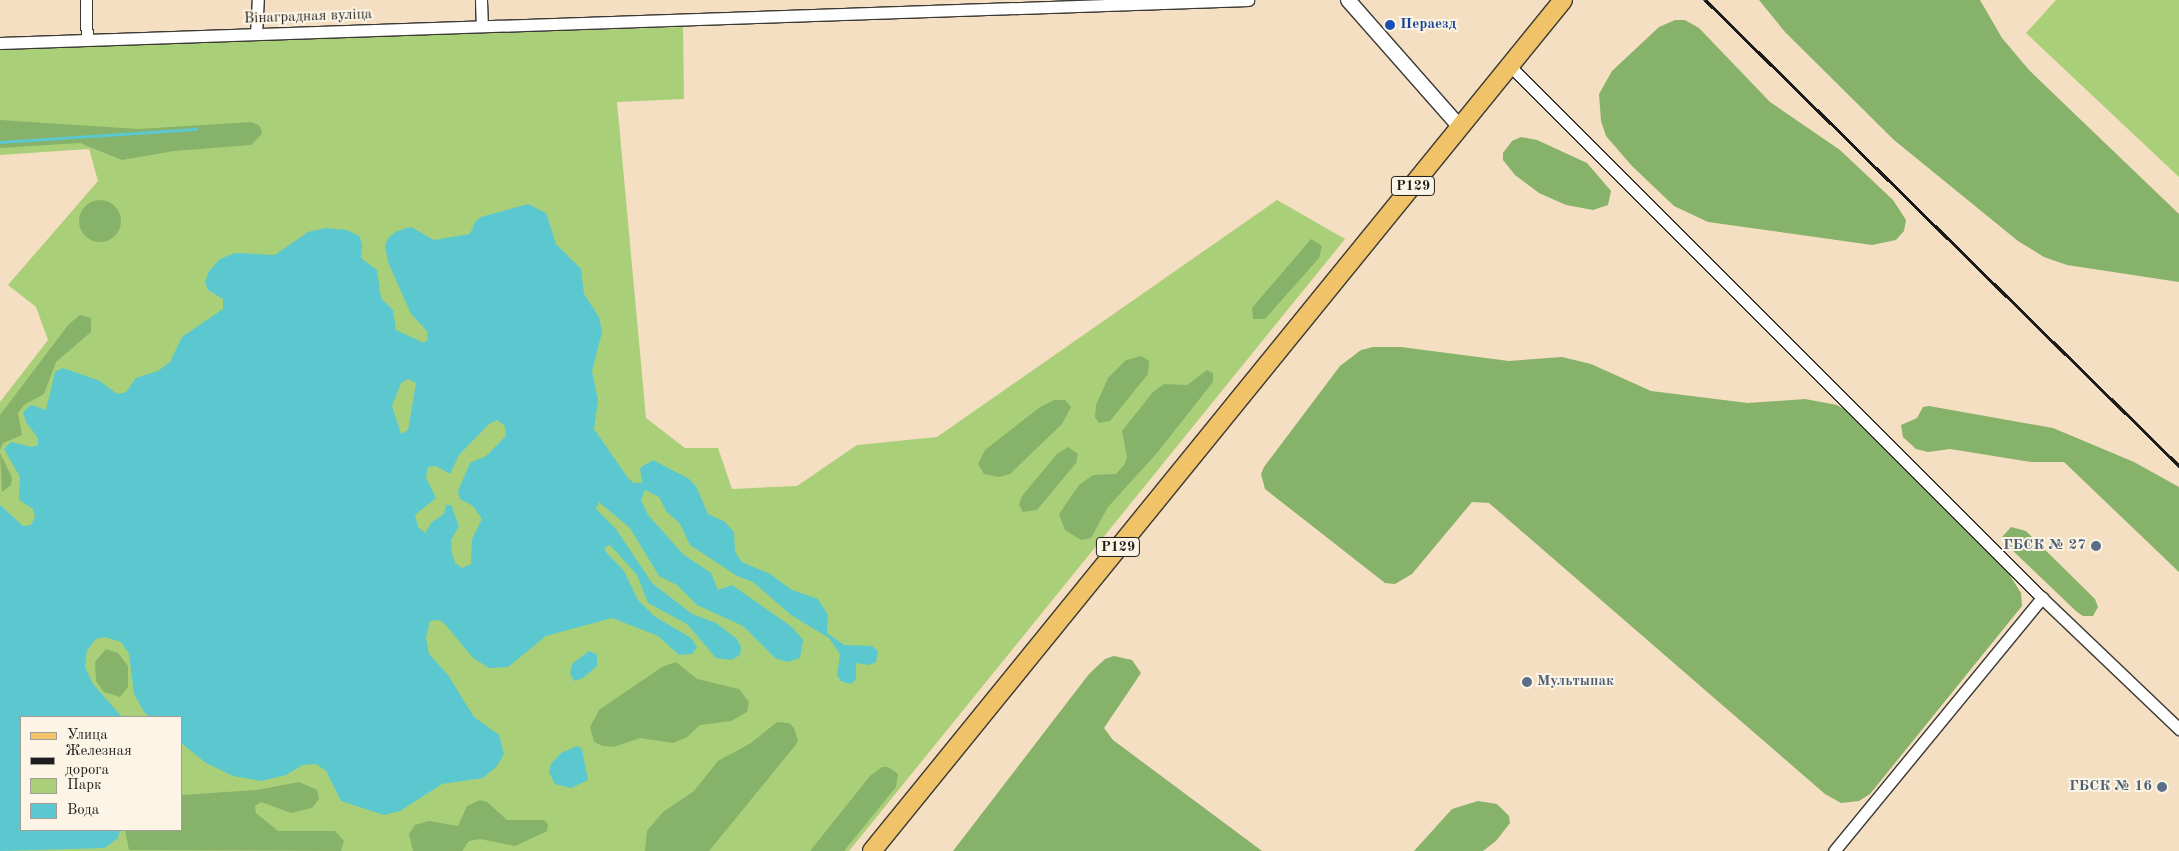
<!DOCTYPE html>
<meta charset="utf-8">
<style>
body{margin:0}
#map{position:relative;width:2179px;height:851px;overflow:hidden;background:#f4dfc2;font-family:"Old Standard TT",serif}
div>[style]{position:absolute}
.green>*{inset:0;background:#aacf79}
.forest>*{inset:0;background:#87b269}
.round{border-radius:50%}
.water>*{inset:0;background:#5ac8ce}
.stream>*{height:3px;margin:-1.5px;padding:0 1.5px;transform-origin:1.5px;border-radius:1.5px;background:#5ac8ce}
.roads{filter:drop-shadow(1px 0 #3c3935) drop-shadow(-1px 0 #3c3935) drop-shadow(0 1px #3c3935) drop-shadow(0 -1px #3c3935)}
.minor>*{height:11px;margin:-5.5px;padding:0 5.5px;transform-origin:5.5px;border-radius:5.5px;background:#fff}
.tertiary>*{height:14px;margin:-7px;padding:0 7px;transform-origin:7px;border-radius:7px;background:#fff}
.primary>*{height:18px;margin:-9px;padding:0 9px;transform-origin:9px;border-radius:9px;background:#f0c369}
.rail>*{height:3px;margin:-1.5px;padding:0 1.5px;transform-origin:1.5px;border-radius:1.5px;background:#1c1c1c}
.dots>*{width:14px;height:14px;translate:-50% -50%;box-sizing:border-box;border:2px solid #fcf5e5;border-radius:50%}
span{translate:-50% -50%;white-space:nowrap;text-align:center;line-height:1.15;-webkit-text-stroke:4px #fcf5e5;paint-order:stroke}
.shield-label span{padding:1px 4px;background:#fcf5e5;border:1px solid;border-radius:4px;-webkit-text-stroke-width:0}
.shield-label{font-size:14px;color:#1c1c1c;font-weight:700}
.street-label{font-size:15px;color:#1c1c1c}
.transit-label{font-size:15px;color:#164399;font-weight:700}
.left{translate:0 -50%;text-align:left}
.service-label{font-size:15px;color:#4e5e75;font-weight:700}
.right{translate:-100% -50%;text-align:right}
.legend{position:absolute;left:20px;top:716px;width:162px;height:115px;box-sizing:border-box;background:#fcf5e5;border:1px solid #a29e95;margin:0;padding:6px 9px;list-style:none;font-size:15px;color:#1c1c1c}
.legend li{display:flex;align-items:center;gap:10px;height:25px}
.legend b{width:25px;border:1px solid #a29e95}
</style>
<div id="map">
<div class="green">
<i style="clip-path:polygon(2056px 0,2179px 0,2179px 177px,2026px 33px)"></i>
<i style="clip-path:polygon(evenodd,683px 27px,684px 99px,617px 102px,646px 418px,685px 448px,718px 448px,732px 489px,797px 486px,857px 445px,937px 437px,1277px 200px,1345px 239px,849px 851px,0 851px,0 402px,48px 340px,36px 307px,8px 285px,98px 181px,89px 149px,0 155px,0 48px,683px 27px,21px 717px,181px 717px,181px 830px,21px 830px,21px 717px)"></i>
</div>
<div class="forest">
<i style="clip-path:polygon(1759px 0,1980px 0,2002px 38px,2029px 70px,2179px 214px,2179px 282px,2067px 265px,2044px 257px,2018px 241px,1894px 140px,1785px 32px)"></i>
<i style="clip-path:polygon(1675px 20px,1685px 20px,1699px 28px,1770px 102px,1840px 150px,1893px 200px,1906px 220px,1904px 231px,1896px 240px,1872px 245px,1708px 222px,1674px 206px,1632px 166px,1606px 136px,1601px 121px,1599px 94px,1612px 71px,1659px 27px)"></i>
<i style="clip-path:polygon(0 120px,138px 129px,251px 122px,260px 126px,262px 134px,251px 145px,174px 151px,122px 160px,80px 143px,0 148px)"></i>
<i style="clip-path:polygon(1521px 137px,1537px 140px,1587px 163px,1611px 191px,1608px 205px,1593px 210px,1566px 205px,1539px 193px,1515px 175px,1503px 160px,1503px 153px,1512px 141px)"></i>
<i class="round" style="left:79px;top:200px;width:42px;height:42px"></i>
<i style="clip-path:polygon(1311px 239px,1322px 246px,1319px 258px,1265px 319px,1253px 319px,1252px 308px)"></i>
<i style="clip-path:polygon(80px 315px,91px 318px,91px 332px,56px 362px,44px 394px,24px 405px,18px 413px,22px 435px,3px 443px,0 450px,0 415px,69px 324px)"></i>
<i style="clip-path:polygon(1373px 347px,1401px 347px,1509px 361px,1562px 357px,1591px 364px,1651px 391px,1748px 403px,1805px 399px,1837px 405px,1849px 412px,2009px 574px,2021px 593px,2022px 606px,1870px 794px,1859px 801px,1841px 803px,1825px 794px,1489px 503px,1472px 502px,1412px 574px,1395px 584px,1385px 583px,1265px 489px,1261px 474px,1264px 467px,1340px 366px,1361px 350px)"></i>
<i style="clip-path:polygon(1141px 356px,1149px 361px,1148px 374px,1110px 421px,1099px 423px,1095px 417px,1096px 405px,1108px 378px,1126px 360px)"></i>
<i style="clip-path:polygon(1207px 370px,1213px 373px,1213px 382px,1157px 453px,1108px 507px,1091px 538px,1081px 540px,1065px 530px,1059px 514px,1079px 485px,1093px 475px,1116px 474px,1124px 465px,1127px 457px,1122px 431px,1153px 392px,1164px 384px,1187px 385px)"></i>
<i style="clip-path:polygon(1054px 400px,1065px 400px,1071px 407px,1062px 424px,1010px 474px,999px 477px,984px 474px,978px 464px,985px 450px,1040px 407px)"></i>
<i style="clip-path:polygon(1929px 406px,2053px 428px,2134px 462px,2179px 487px,2179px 572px,2064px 462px,2031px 462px,1950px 449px,1928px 452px,1916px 449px,1903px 437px,1901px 425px,1917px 418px,1923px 407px)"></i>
<i style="clip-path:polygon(1068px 447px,1078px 454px,1076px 463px,1037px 510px,1023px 512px,1019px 505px,1022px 496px,1057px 454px)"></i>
<i style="clip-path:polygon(0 453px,12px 478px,11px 485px,2px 492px)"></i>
<i style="clip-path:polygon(2011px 527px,2026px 531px,2095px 599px,2098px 607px,2093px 616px,2083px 616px,2077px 612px,2009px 547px,2002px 537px)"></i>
<i style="clip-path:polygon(106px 649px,118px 653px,128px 666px,128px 687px,120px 697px,104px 692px,96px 681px,95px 662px)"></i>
<i style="clip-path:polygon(1114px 656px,1132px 660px,1141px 673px,1104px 728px,1113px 740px,1262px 851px,953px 851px,1089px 674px,1105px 659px)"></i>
<i style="clip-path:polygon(676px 662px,697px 679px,739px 689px,749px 702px,747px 712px,731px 721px,700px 725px,687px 737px,673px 743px,640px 738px,614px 747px,603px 746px,594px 742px,590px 727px,599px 710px,662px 667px)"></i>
<i style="clip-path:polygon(777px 722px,789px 723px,794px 728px,798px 741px,794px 747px,709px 851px,645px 851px,647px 831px,663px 812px,694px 791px,718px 761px,751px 743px)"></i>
<i style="clip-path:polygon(882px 767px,888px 767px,898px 774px,896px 787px,844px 851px,810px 851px,870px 776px)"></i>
<i style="clip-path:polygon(299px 782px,317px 790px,319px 799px,312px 808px,291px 813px,261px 802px,255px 806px,256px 813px,278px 831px,335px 831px,344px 841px,341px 851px,129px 850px,125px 830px,181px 830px,181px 795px,257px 790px)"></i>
<i style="clip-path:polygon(480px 800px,487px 802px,507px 820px,544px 820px,548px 824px,547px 831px,515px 846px,480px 839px,469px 841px,462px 851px,413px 851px,409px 834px,415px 825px,429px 821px,458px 826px,467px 806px)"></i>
<i style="clip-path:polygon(1478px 801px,1497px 804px,1509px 816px,1510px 823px,1496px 841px,1483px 851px,1414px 851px,1452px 809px)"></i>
</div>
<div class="water">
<i style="clip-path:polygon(evenodd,528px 204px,546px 213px,556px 244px,581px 269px,584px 294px,599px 317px,602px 332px,592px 371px,598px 400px,594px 429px,628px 478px,634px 483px,642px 483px,640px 468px,653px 460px,689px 479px,696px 486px,708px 514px,725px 522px,734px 532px,735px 552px,742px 562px,770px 574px,792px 590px,818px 599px,828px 615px,827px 633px,844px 645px,872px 646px,878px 651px,876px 662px,869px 665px,856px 663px,856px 680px,850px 684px,841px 681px,837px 675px,840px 654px,829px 638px,791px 615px,753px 582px,737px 576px,690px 545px,680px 524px,666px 511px,659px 497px,645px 490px,641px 500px,648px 515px,684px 555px,711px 573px,718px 590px,732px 585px,792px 627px,803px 640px,800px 658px,787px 662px,775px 658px,743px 626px,697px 605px,677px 585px,659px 576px,630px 528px,599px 502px,596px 509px,616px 529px,652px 583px,692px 614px,716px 623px,737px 639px,741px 647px,740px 655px,731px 660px,716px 658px,687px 624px,648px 603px,637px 575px,610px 545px,605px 547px,605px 551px,624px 571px,638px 600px,654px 616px,691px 638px,697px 647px,692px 654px,679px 655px,658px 636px,612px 618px,546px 636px,508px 667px,489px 668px,473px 658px,444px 623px,439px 620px,430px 621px,426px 638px,429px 654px,448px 675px,474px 717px,499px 735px,504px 754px,497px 766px,483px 778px,442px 784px,400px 811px,384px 815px,341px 801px,326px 771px,316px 764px,303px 765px,286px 775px,261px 781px,233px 776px,206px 763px,181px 743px,181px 717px,150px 717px,144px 712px,134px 694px,129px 654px,121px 642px,105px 637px,96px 639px,87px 650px,85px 667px,93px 684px,122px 717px,21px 717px,21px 830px,120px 830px,118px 838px,105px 848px,0 851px,0 505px,23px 526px,31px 525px,35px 517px,33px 509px,19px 500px,20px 477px,4px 449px,11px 442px,32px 447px,38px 445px,38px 438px,26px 422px,23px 412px,31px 405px,46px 410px,55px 372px,63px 368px,100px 381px,117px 394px,126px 392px,136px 378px,158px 371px,170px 362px,182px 337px,223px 309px,223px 299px,208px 290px,205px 282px,209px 271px,220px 259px,235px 253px,275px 255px,308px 232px,325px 228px,347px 230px,359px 236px,362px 244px,361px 258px,377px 270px,381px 298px,393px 310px,396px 330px,424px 343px,428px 339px,427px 331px,411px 314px,388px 262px,385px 245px,389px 237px,397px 231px,411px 227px,434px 240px,470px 234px,475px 222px,481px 217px,528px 204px,408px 379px,416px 383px,408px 430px,401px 434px,392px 406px,401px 383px,408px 379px,528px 204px,497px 420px,505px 426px,506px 436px,486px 456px,470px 463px,458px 491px,460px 499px,473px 506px,482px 519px,472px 539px,471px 564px,462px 568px,455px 563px,452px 553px,451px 540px,459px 526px,451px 505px,446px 505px,444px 514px,432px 522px,425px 533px,418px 527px,415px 515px,436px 498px,426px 478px,428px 467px,436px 466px,450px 474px,459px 455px,489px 424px,497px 420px)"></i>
<i style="clip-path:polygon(589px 651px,597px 655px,597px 666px,583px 678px,574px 681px,570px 673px,572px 664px)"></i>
<i style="clip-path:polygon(577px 746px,582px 749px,588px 780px,571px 788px,555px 784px,549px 772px,551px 764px,561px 753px)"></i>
</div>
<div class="stream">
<i style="left:0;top:142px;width:197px;rotate:-3.8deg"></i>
</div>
<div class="roads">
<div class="minor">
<i style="left:86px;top:0;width:39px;rotate:89deg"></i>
<i style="left:481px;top:0;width:24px;rotate:88deg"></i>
<i style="left:256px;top:34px;width:34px;rotate:-87deg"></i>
<i style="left:0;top:43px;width:1249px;rotate:-1.97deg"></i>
<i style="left:1510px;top:66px;width:752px;rotate:45deg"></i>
<i style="left:2042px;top:598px;width:190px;rotate:43.7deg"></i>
<i style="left:1834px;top:851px;width:328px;rotate:-50.6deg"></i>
</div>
<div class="tertiary">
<i style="left:1348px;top:0;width:171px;rotate:48.6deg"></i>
</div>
<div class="primary">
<i style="left:872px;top:851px;width:1096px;rotate:-50.92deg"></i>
</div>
</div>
<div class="rail">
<i style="left:1705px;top:0;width:665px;rotate:44.51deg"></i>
</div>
<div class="dots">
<i style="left:1390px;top:25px;background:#1a4fb4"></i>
<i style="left:2096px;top:546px;background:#5c6f8a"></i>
<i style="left:1527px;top:682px;background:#5c6f8a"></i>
<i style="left:2162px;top:787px;background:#5c6f8a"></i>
</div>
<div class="shield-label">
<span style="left:1413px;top:186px">Р129</span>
<span style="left:1118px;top:547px">Р129</span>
</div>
<div class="street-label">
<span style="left:308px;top:17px;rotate:-2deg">Вінаградная вуліца</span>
</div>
<div class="transit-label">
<span class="left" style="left:1400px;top:25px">Пераезд</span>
</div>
<div class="service-label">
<span class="right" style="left:2086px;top:546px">ГБСК № 27</span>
<span class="left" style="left:1537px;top:682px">Мультыпак</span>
<span class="right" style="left:2152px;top:787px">ГБСК № 16</span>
</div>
<ul class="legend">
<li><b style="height:6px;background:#f0c369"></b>Улица</li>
<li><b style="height:6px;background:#1c1c1c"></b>Железная дорога</li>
<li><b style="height:14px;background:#aacf79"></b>Парк</li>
<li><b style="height:14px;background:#5ac8ce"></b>Вода</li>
</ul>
</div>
